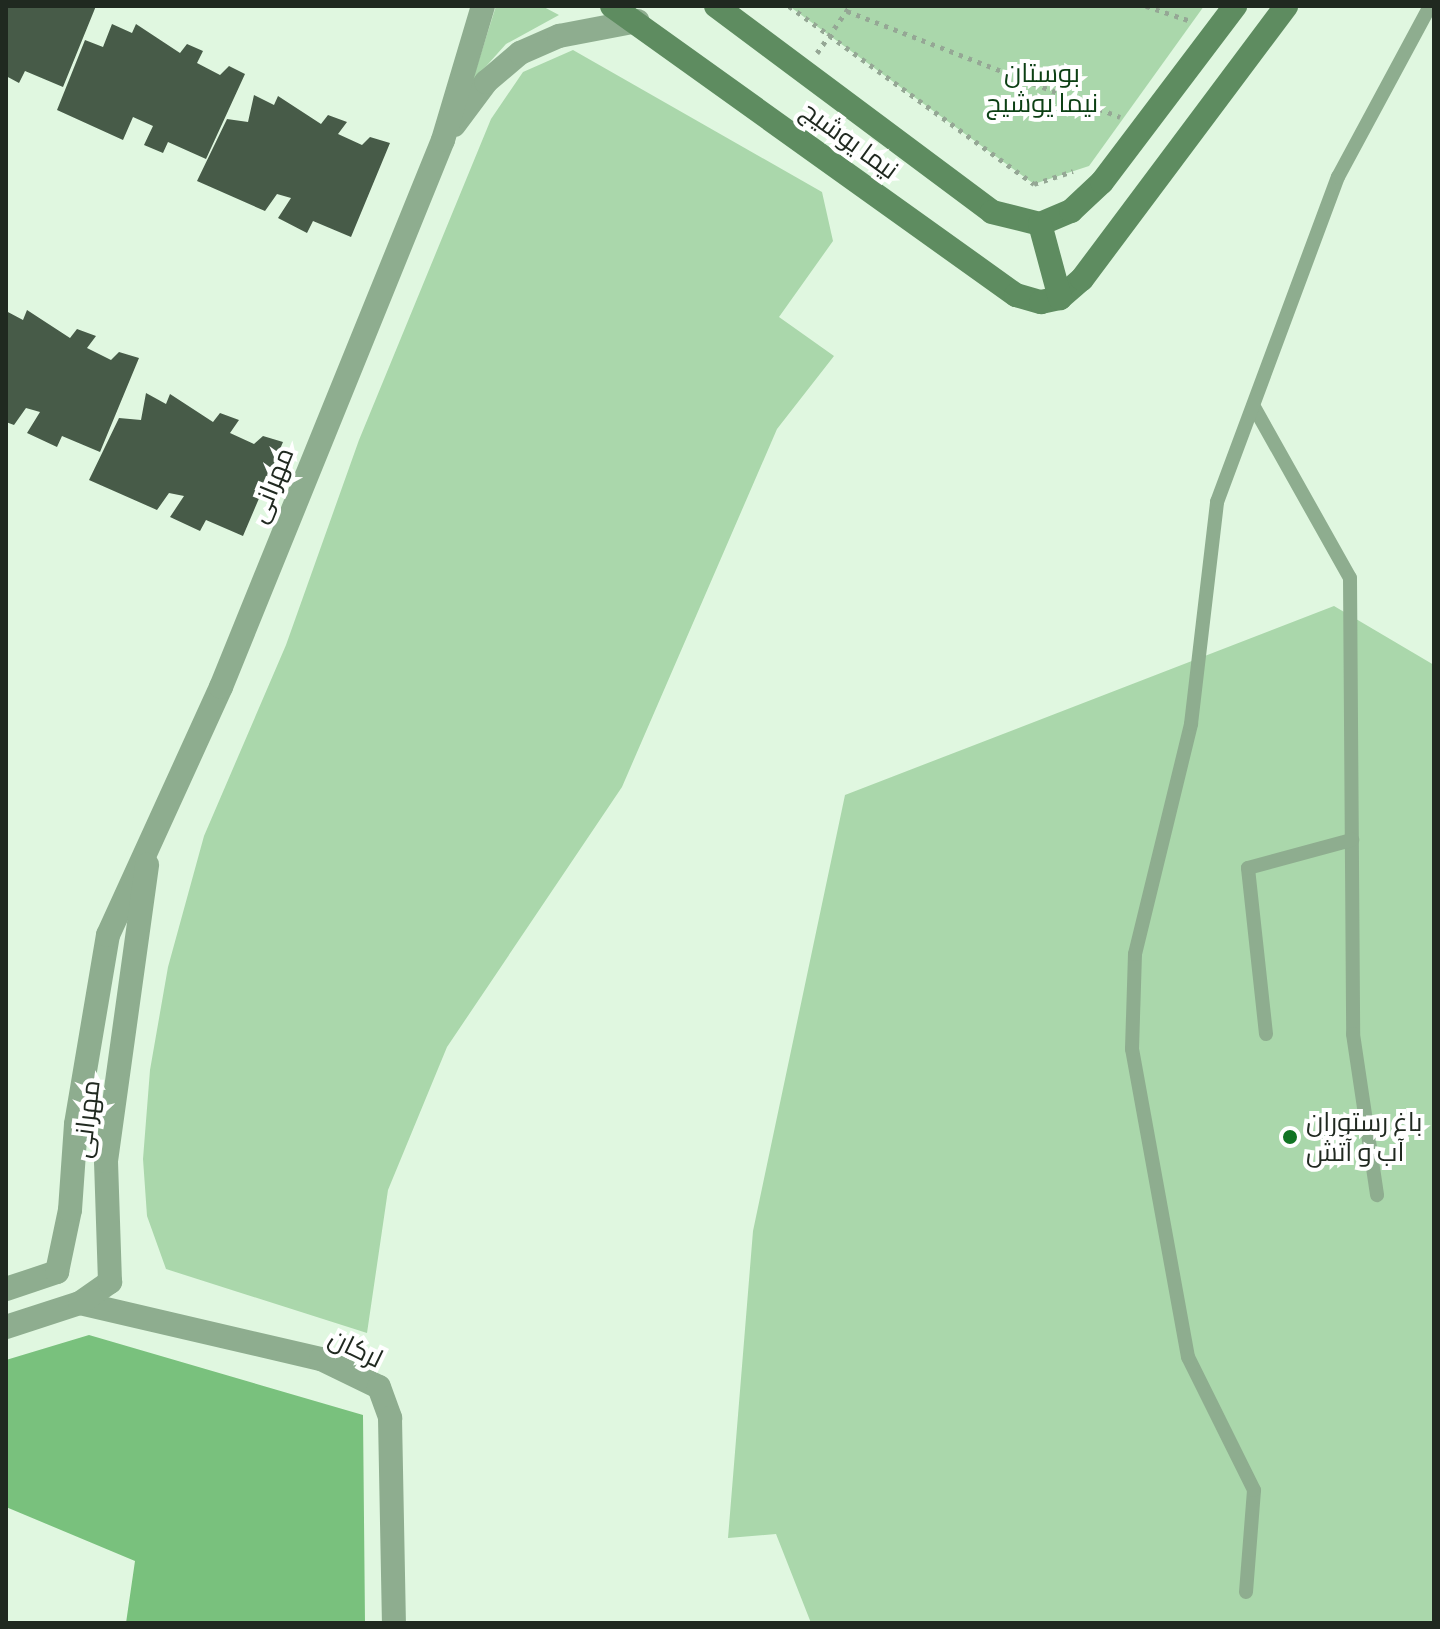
<!DOCTYPE html>
<meta charset="utf-8">
<style>
body{margin:0}
#map{position:relative;width:1440px;height:1629px;overflow:hidden;background:#e0f7e0;font-family:Manrope,Cairo,sans-serif}
div>[style]{position:absolute}
.green>*{inset:0;background:#aad7ab}
.forest>*{inset:0;background:#79c17d}
.building>*{inset:0;background:#475b48}
.path>*{height:5px;margin-top:-2.5px;transform-origin:0;background:repeating-linear-gradient(90deg,#95a795 0 4px,transparent 0 10px)}
.lane>*{height:14px;margin:-7px;padding:0 7px;transform-origin:7px;border-radius:7px;background:#8ead8f}
.street>*{height:24px;margin:-12px;padding:0 12px;transform-origin:12px;border-radius:12px;background:#8ead8f}
.secondary>*{height:24px;margin:-12px;padding:0 12px;transform-origin:12px;border-radius:12px;background:#5e8c60}
.dots>*{width:22px;height:22px;translate:-50% -50%;box-sizing:border-box;border:4px solid #fff;border-radius:50%}
span{translate:-50% -50%;white-space:nowrap;text-align:center;line-height:1.15;-webkit-text-stroke:8px #fff;paint-order:stroke}
.park-label{font-size:26px;color:#0c4014}
.street-label{font-size:26px;color:#202920}
.poi-label{font-size:26px;color:#202920}
.left{translate:0 -50%;text-align:left}
.frame{position:absolute;inset:0;border:8px solid #202920;pointer-events:none}
</style>
<div id="map">
<div class="green">
<i style="clip-path:polygon(496px 6px,542px 6px,559px 15px,506px 44px,472px 82px)"></i>
<i style="clip-path:polygon(789px 6px,1204px 6px,1089px 166px,1034px 184px)"></i>
<i style="clip-path:polygon(573px 50px,822px 192px,833px 241px,779px 317px,834px 356px,777px 429px,622px 787px,447px 1047px,388px 1190px,367px 1333px,166px 1269px,147px 1216px,143px 1159px,150px 1070px,168px 967px,204px 836px,286px 645px,359px 440px,491px 119px,523px 72px)"></i>
<i style="clip-path:polygon(1334px 606px,1434px 665px,1434px 1623px,811px 1623px,776px 1534px,728px 1538px,753px 1231px,845px 795px)"></i>
</div>
<div class="forest">
<i style="clip-path:polygon(89px 1335px,363px 1415px,365px 1623px,126px 1623px,135px 1561px,6px 1507px,6px 1360px)"></i>
</div>
<div class="building">
<i style="clip-path:polygon(6px 6px,96px 6px,63px 87px,25px 71px,19px 83px,6px 76px)"></i>
<i style="clip-path:polygon(112px 24px,132px 33px,136px 24px,180px 53px,187px 44px,203px 51px,197px 63px,220px 75px,229px 66px,245px 74px,206px 159px,168px 142px,163px 153px,144px 145px,153px 126px,133px 117px,123px 140px,57px 110px,85px 40px,103px 47px)"></i>
<i style="clip-path:polygon(254px 95px,274px 105px,278px 96px,321px 124px,328px 115px,347px 122px,338px 134px,362px 145px,370px 137px,390px 143px,351px 237px,313px 221px,307px 233px,278px 218px,291px 198px,277px 194px,265px 211px,197px 181px,227px 119px,248px 122px)"></i>
<i style="clip-path:polygon(27px 310px,70px 338px,77px 329px,96px 336px,87px 348px,111px 360px,119px 352px,139px 358px,100px 452px,62px 436px,57px 447px,27px 433px,40px 412px,26px 408px,14px 425px,6px 422px,6px 311px,23px 320px)"></i>
<i style="clip-path:polygon(146px 393px,166px 404px,170px 394px,213px 422px,220px 413px,239px 420px,230px 433px,254px 444px,263px 436px,283px 442px,243px 536px,206px 520px,200px 531px,170px 517px,184px 496px,169px 493px,157px 510px,89px 480px,119px 418px,141px 420px)"></i>
</div>
<div class="path">
<i style="left:789px;top:6px;width:303px;rotate:36deg"></i>
<i style="left:1034px;top:184px;width:41px;rotate:-18.4deg"></i>
<i style="left:1146px;top:6px;width:47px;rotate:18.4deg"></i>
<i style="left:847px;top:11px;width:293px;rotate:21.2deg"></i>
<i style="left:817px;top:53px;width:57px;rotate:-54.9deg"></i>
</div>
<div class="lane">
<i style="left:1254px;top:407px;width:196px;rotate:60.7deg"></i>
<i style="left:1350px;top:578px;width:456px;rotate:89.6deg"></i>
<i style="left:1353px;top:1034px;width:163px;rotate:81.5deg"></i>
<i style="left:1266px;top:1034px;width:167px;rotate:-96.2deg"></i>
<i style="left:1248px;top:868px;width:108px;rotate:-15.1deg"></i>
<i style="left:1246px;top:1592px;width:102px;rotate:-85.5deg"></i>
<i style="left:1254px;top:1490px;width:148px;rotate:-116.4deg"></i>
<i style="left:1188px;top:1357px;width:313px;rotate:-100.3deg"></i>
<i style="left:1132px;top:1049px;width:95px;rotate:-88.2deg"></i>
<i style="left:1135px;top:954px;width:237px;rotate:-76.3deg"></i>
<i style="left:1191px;top:724px;width:224px;rotate:-83.3deg"></i>
<i style="left:1217px;top:502px;width:347px;rotate:-69.6deg"></i>
<i style="left:1338px;top:177px;width:194px;rotate:-61.7deg"></i>
</div>
<div class="street">
<i style="left:454px;top:125px;width:54px;rotate:-53.3deg"></i>
<i style="left:486px;top:82px;width:45px;rotate:-40.5deg"></i>
<i style="left:520px;top:53px;width:43px;rotate:-23.6deg"></i>
<i style="left:559px;top:36px;width:80px;rotate:-10.8deg"></i>
<i style="left:6px;top:1289px;width:54px;rotate:-18.4deg"></i>
<i style="left:57px;top:1272px;width:63px;rotate:-78.2deg"></i>
<i style="left:70px;top:1210px;width:86px;rotate:-86deg"></i>
<i style="left:76px;top:1124px;width:192px;rotate:-80.4deg"></i>
<i style="left:108px;top:935px;width:273px;rotate:-65.5deg"></i>
<i style="left:221px;top:687px;width:590px;rotate:-67.91deg"></i>
<i style="left:443px;top:140px;width:140px;rotate:-73.4deg"></i>
<i style="left:80px;top:1303px;width:247px;rotate:13.1deg"></i>
<i style="left:321px;top:1359px;width:64px;rotate:25.8deg"></i>
<i style="left:379px;top:1387px;width:33px;rotate:70deg"></i>
<i style="left:390px;top:1418px;width:205px;rotate:88.9deg"></i>
<i style="left:6px;top:1327px;width:78px;rotate:-18deg"></i>
<i style="left:80px;top:1303px;width:37px;rotate:-35deg"></i>
<i style="left:110px;top:1282px;width:121px;rotate:-91.9deg"></i>
<i style="left:106px;top:1161px;width:299px;rotate:-82.1deg"></i>
</div>
<div class="secondary">
<i style="left:612px;top:6px;width:497px;rotate:35.6deg"></i>
<i style="left:1016px;top:295px;width:26px;rotate:16deg"></i>
<i style="left:1041px;top:302px;width:19px;rotate:-12deg"></i>
<i style="left:1060px;top:298px;width:29px;rotate:-41deg"></i>
<i style="left:1082px;top:279px;width:341px;rotate:-53.2deg"></i>
<i style="left:716px;top:6px;width:344px;rotate:36.7deg"></i>
<i style="left:992px;top:212px;width:49px;rotate:14deg"></i>
<i style="left:1040px;top:224px;width:34px;rotate:-23deg"></i>
<i style="left:1071px;top:211px;width:42px;rotate:-43.1deg"></i>
<i style="left:1102px;top:182px;width:221px;rotate:-52.9deg"></i>
<i style="left:1040px;top:224px;width:77px;rotate:74.9deg"></i>
</div>
<div class="dots">
<i style="left:1290px;top:1137px;background:#127424"></i>
</div>
<div class="park-label">
<span style="left:1042px;top:88px">بوستان<br>نیما یوشیج</span>
</div>
<div class="street-label">
<span style="left:850px;top:140px;rotate:36deg">نیما یوشیج</span>
<span style="left:271px;top:485px;rotate:-68deg">مهرانی</span>
<span style="left:86px;top:1119px;rotate:-83deg">مهرانی</span>
<span style="left:356px;top:1348px;rotate:26deg">لرکان</span>
</div>
<div class="poi-label">
<span class="left" style="left:1306px;top:1137px">باغ رستوران<br>آب و آتش</span>
</div>
<div class="frame"></div>
</div>
